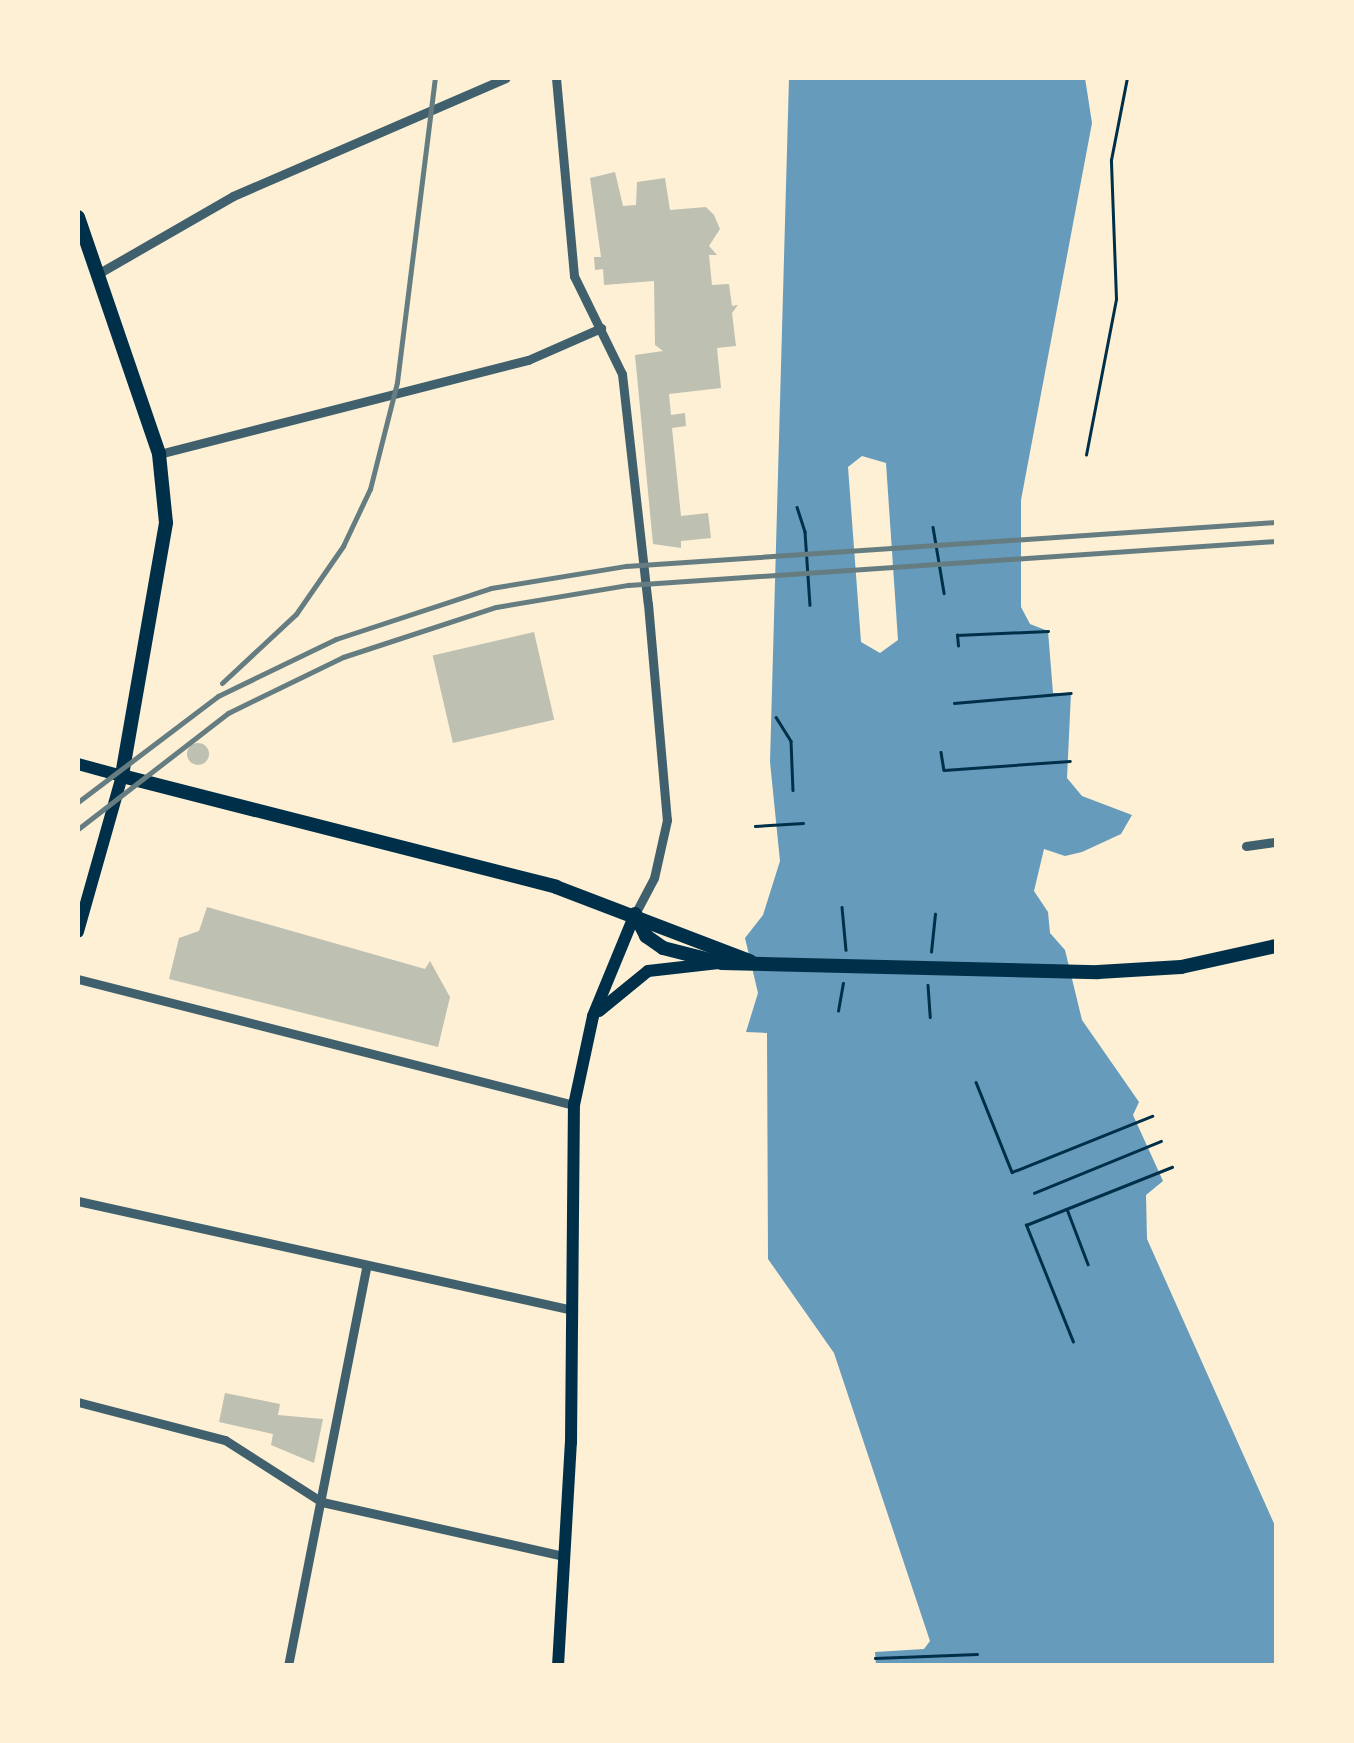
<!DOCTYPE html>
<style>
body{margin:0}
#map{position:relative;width:1354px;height:1743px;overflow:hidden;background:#fdf0d5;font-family:"Golos Text",sans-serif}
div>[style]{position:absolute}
.water>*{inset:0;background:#669bbc}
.pier>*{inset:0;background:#fdf0d5}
.building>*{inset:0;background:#bec0b2;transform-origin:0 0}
.round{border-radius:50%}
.path>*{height:2.5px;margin:-1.25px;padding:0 1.25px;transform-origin:1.25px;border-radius:1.25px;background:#003049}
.minor>*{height:9px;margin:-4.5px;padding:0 4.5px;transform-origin:4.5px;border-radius:4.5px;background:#3f606c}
.secondary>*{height:12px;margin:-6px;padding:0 6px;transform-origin:6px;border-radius:6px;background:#003049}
.primary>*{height:14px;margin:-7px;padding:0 7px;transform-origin:7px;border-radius:7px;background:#003049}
.rail>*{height:5px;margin:-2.5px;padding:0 2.5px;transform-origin:2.5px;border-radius:2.5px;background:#657d81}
span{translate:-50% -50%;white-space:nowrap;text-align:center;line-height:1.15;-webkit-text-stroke:10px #fdf0d5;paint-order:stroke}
.frame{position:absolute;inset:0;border:80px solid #fdf0d5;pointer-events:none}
</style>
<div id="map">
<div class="water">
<i style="clip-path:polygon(789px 78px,1085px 78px,1092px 123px,1021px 500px,1021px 607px,1030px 624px,1048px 631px,1053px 693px,1071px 693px,1067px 778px,1082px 796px,1132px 815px,1121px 834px,1082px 852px,1065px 856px,1044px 849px,1034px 891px,1048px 912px,1050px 933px,1065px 950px,1082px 1020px,1139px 1102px,1133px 1115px,1163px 1181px,1146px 1195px,1147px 1239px,1276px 1528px,1276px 1665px,876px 1665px,875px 1652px,924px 1649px,930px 1641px,834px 1353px,768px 1259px,767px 1033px,746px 1032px,758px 993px,745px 938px,763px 915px,780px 861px,770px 762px)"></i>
</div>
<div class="pier">
<i style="clip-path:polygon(862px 456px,886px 463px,898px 640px,880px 653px,861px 642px,848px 467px)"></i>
</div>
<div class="building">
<i style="clip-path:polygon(615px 172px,623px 206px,636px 205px,637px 182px,665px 178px,670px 210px,706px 207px,714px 215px,720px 229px,709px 246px,717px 255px,709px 255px,712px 285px,729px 284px,732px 306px,738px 305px,732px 313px,736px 346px,717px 348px,721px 388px,669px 394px,671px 415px,685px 413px,686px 426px,672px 428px,681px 516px,708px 513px,711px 538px,681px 541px,681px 548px,653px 544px,635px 355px,663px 351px,655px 345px,654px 281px,604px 285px,603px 269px,595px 270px,594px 257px,601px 257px,590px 178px)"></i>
<i style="left:534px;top:632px;width:90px;height:104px;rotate:77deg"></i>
<i class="round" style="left:187px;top:743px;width:22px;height:22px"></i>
<i style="clip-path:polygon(207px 907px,425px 969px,430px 961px,450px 997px,438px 1047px,169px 979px,179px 938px,199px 931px)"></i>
<i style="clip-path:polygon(225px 1393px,280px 1404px,278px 1415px,323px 1419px,314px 1463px,271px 1445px,273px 1434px,219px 1422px)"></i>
</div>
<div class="path">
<i style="left:1086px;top:455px;width:159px;rotate:-79.1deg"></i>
<i style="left:1116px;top:299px;width:139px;rotate:-92.1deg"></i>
<i style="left:1111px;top:160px;width:84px;rotate:-79deg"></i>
<i style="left:797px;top:507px;width:26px;rotate:72deg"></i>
<i style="left:805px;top:532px;width:73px;rotate:86.1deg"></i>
<i style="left:933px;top:527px;width:67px;rotate:80.5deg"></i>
<i style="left:958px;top:646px;width:11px;rotate:-95deg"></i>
<i style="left:957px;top:635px;width:91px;rotate:-2.5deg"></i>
<i style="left:954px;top:703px;width:117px;rotate:-4.9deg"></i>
<i style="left:776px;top:717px;width:28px;rotate:58deg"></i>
<i style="left:791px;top:741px;width:49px;rotate:87.7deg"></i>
<i style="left:941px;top:752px;width:18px;rotate:81deg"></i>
<i style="left:944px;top:770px;width:126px;rotate:-4.1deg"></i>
<i style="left:755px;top:826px;width:48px;rotate:-3.6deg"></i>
<i style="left:842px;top:907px;width:43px;rotate:84.7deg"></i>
<i style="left:931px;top:952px;width:38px;rotate:-84deg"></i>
<i style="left:928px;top:985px;width:32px;rotate:86deg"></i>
<i style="left:838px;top:1011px;width:28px;rotate:-80deg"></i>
<i style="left:976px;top:1082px;width:97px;rotate:68.2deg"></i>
<i style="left:1012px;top:1172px;width:151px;rotate:-21.8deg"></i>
<i style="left:1034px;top:1193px;width:137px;rotate:-22.3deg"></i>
<i style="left:1067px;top:1209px;width:59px;rotate:69.1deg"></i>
<i style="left:1073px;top:1342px;width:126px;rotate:-111.9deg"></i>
<i style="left:1026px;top:1225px;width:157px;rotate:-21.7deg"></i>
<i style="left:875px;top:1658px;width:102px;rotate:-2.2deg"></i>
</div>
<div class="minor">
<i style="left:556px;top:78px;width:199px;rotate:84.8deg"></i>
<i style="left:574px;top:276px;width:109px;rotate:63.9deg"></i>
<i style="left:622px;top:374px;width:231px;rotate:83.6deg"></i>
<i style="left:648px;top:604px;width:217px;rotate:85deg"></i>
<i style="left:667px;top:820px;width:59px;rotate:102.6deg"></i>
<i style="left:654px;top:878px;width:41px;rotate:117.8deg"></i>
<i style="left:101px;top:272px;width:152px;rotate:-29.9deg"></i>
<i style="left:233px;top:196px;width:297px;rotate:-23.4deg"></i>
<i style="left:159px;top:454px;width:381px;rotate:-14.3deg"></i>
<i style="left:528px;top:360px;width:80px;rotate:-23.7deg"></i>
<i style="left:1246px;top:846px;width:30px;rotate:-8deg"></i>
<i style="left:78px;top:979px;width:512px;rotate:14.25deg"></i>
<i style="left:78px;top:1201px;width:507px;rotate:12.42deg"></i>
<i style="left:78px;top:1402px;width:152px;rotate:14.5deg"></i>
<i style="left:225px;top:1440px;width:115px;rotate:32.6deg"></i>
<i style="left:322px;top:1502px;width:248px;rotate:12.6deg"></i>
<i style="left:288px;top:1666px;width:406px;rotate:-78.9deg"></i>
</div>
<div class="secondary">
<i style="left:78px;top:764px;width:46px;rotate:15.3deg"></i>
<i style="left:122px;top:776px;width:162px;rotate:105.8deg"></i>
<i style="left:599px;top:1011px;width:63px;rotate:-39.2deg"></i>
<i style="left:648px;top:971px;width:71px;rotate:-6.4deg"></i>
<i style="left:558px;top:1666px;width:223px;rotate:-86.7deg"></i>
<i style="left:571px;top:1443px;width:338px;rotate:-89.5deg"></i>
<i style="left:574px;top:1105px;width:91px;rotate:-77.9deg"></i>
<i style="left:593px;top:1016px;width:110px;rotate:-67.6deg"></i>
</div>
<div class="primary">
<i style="left:78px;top:217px;width:250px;rotate:71.1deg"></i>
<i style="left:159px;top:454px;width:69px;rotate:84.2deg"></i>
<i style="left:166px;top:523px;width:257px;rotate:99.9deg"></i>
<i style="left:122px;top:776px;width:448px;rotate:14.3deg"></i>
<i style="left:556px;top:887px;width:208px;rotate:20.9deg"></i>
<i style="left:635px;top:914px;width:25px;rotate:63deg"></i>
<i style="left:646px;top:936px;width:21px;rotate:35deg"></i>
<i style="left:663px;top:948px;width:61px;rotate:14.3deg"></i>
<i style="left:722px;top:963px;width:376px;rotate:1.4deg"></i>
<i style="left:1098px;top:972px;width:83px;rotate:-3.4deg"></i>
<i style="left:1181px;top:967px;width:97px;rotate:-12.5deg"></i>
</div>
<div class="rail">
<i style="left:222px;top:683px;width:101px;rotate:-43deg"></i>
<i style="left:296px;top:614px;width:83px;rotate:-55.3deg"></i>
<i style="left:343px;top:546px;width:63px;rotate:-64.7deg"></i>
<i style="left:370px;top:489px;width:110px;rotate:-75.8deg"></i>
<i style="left:397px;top:382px;width:306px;rotate:-82.9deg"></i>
<i style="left:78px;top:802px;width:176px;rotate:-37.1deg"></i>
<i style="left:218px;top:696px;width:131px;rotate:-25.8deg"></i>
<i style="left:336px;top:639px;width:163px;rotate:-18.2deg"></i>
<i style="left:491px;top:588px;width:137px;rotate:-9.3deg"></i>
<i style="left:626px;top:566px;width:651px;rotate:-3.87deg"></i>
<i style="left:78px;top:829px;width:190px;rotate:-37.7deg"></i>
<i style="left:228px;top:713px;width:128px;rotate:-26deg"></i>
<i style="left:343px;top:657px;width:161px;rotate:-18.1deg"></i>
<i style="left:496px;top:607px;width:134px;rotate:-9.5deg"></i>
<i style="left:628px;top:585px;width:649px;rotate:-3.88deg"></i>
</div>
<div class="frame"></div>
</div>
